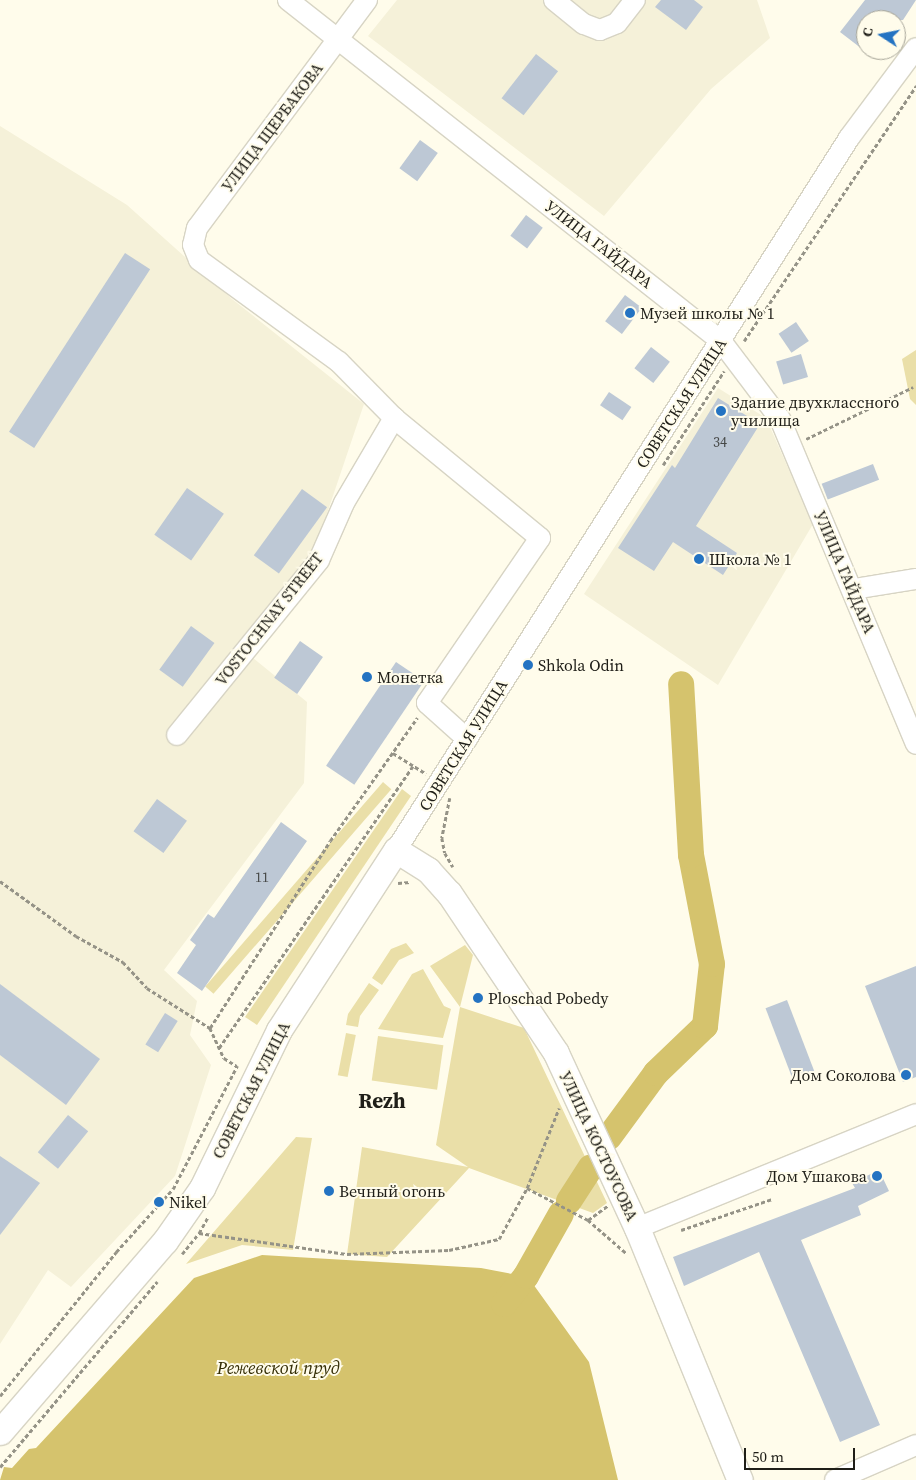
<!DOCTYPE html>
<meta charset="utf-8">
<style>
body{margin:0}
#map{position:relative;width:916px;height:1480px;overflow:hidden;background:#fffceb;font-family:"Source Serif 4",serif}
div>[style]{position:absolute}
.built>*{inset:0;background:#f5f1d9}
.green>*{inset:0;background:#eadfa8;transform-origin:0 0}
.water>*{inset:0;background:#d5c36d}
.river>*{height:26px;margin:-13px;padding:0 13px;transform-origin:13px;border-radius:13px;background:#d5c36d}
.building>*{inset:0;background:#bdc8d5;transform-origin:0 0}
.path>*{height:2.5px;margin-top:-1.25px;transform-origin:0;background:repeating-linear-gradient(90deg,#959387 0 4px,transparent 0 6.5px)}
.roads{filter:drop-shadow(1px 0 #d7d4c4) drop-shadow(-1px 0 #d7d4c4) drop-shadow(0 1px #d7d4c4) drop-shadow(0 -1px #d7d4c4)}
.minor>*{height:20px;margin:-10px;padding:0 10px;transform-origin:10px;border-radius:10px;background:#fff}
.major>*{height:25px;margin:-12.5px;padding:0 12.5px;transform-origin:12.5px;border-radius:12.5px;background:#fff}
.dots>*{width:14px;height:14px;translate:-50% -50%;box-sizing:border-box;border:2px solid #fffceb;border-radius:50%}
span{translate:-50% -50%;white-space:nowrap;text-align:center;line-height:1.15;-webkit-text-stroke:4px #fffceb;paint-order:stroke}
.number-label{font-size:14px;color:#464847}
.number-label span{-webkit-text-stroke-width:0}
.street-label{font-size:16px;color:#1f1e18}
.poi-label{font-size:16px;color:#1f1e18}
.left{translate:0 -50%;text-align:left}
.right{translate:-100% -50%;text-align:right}
.water-label{font-size:18px;color:#352e06;font-style:italic}
.district-label{font-size:21px;color:#1f1e18;font-weight:700}
.north{position:absolute;left:856px;top:10px;width:50px;height:50px;box-sizing:border-box;background:#fffceb;border:1px solid #a5a397;border-radius:50%;rotate:281deg;font-size:14px;font-weight:700;line-height:20px;text-align:center;color:#1f1e18}
.north::after{content:'';display:block;margin:auto;width:18px;height:22px;background:#2473c2;clip-path:polygon(50% 0,100% 100%,50% 72%,0 100%)}
.scale{position:absolute;left:744px;top:1448px;width:111px;height:22px;box-sizing:border-box;border:2px solid #1f1e18;border-top:0;padding-left:6px;font-size:15px;line-height:18px;white-space:nowrap;color:#1f1e18;-webkit-text-stroke:4px #fffceb;paint-order:stroke}
</style>
<div id="map">
<div class="built">
<i style="clip-path:polygon(397px 0,757px 0,770px 38px,711px 89px,604px 216px,368px 36px)"></i>
<i style="clip-path:polygon(0 126px,127px 205px,232px 299px,364px 404px,314px 552px,237px 645px,307px 702px,304px 783px,164px 970px,197px 1001px,190px 1035px,211px 1065px,175px 1176px,71px 1287px,48px 1270px,0 1344px)"></i>
<i style="clip-path:polygon(718px 388px,766px 418px,813px 524px,718px 685px,584px 594px)"></i>
</div>
<div class="green">
<i style="clip-path:polygon(916px 350px,916px 405px,910px 399px,902px 359px)"></i>
<i style="left:383px;top:782px;width:11px;height:271px;rotate:41deg"></i>
<i style="clip-path:polygon(402px 789px,411px 796px,257px 1025px,245px 1017px)"></i>
<i style="clip-path:polygon(406px 943px,414px 953px,399px 960px,382px 985px,372px 978px,391px 949px)"></i>
<i style="clip-path:polygon(465px 945px,473px 955px,460px 1007px,524px 1028px,607px 1203px,593px 1213px,469px 1168px,387px 1257px,347px 1254px,362px 1147px,468px 1167px,436px 1145px,460px 1007px,430px 966px)"></i>
<i style="clip-path:polygon(423px 969px,444px 1006px,451px 1009px,443px 1038px,378px 1029px,412px 974px)"></i>
<i style="clip-path:polygon(369px 983px,379px 990px,360px 1016px,358px 1027px,346px 1025px,348px 1014px)"></i>
<i style="left:346px;top:1033px;width:10px;height:43px;rotate:11deg"></i>
<i style="left:378px;top:1036px;width:66px;height:45px;rotate:8deg"></i>
<i style="clip-path:polygon(296px 1137px,312px 1138px,293px 1250px,242px 1245px,186px 1264px)"></i>
</div>
<div class="water">
<i style="clip-path:polygon(262px 1255px,481px 1268px,528px 1277px,589px 1362px,618px 1480px,0 1480px,4px 1467px,12px 1468px,29px 1449px,36px 1448px,194px 1278px)"></i>
</div>
<div class="river">
<i style="left:609px;top:1137px;width:79px;rotate:-53.7deg"></i>
<i style="left:656px;top:1073px;width:68px;rotate:-43.8deg"></i>
<i style="left:705px;top:1026px;width:62px;rotate:-83.6deg"></i>
<i style="left:712px;top:964px;width:111px;rotate:-100.9deg"></i>
<i style="left:691px;top:855px;width:171px;rotate:-93.3deg"></i>
<i style="left:569px;top:1201px;width:40px;rotate:-57.1deg"></i>
<i style="left:504px;top:1304px;width:36px;rotate:-52deg"></i>
<i style="left:526px;top:1276px;width:71px;rotate:-60.6deg"></i>
</div>
<div class="building">
<i style="clip-path:polygon(661px 0,694px 0,703px 7px,686px 30px,655px 7px)"></i>
<i style="clip-path:polygon(865px 0,916px 0,903px 20px,866px 20px,866px 52px,840px 32px)"></i>
<i style="left:536px;top:54px;width:28px;height:56px;rotate:38deg"></i>
<i style="left:420px;top:140px;width:22px;height:35px;rotate:36deg"></i>
<i style="left:526px;top:215px;width:21px;height:26px;rotate:37deg"></i>
<i style="left:125px;top:253px;width:30px;height:213px;rotate:33deg"></i>
<i style="left:625px;top:295px;width:21px;height:33px;rotate:37deg"></i>
<i style="left:796px;top:322px;width:23px;height:21px;rotate:56deg"></i>
<i style="left:651px;top:347px;width:24px;height:27px;rotate:38deg"></i>
<i style="left:801px;top:354px;width:24px;height:26px;rotate:73deg"></i>
<i style="left:609px;top:392px;width:27px;height:16px;rotate:34deg"></i>
<i style="clip-path:polygon(718px 398px,760px 424px,696px 526px,737px 553px,723px 575px,673px 542px,654px 571px,618px 548px,672px 465px,675px 468px)"></i>
<i style="left:873px;top:464px;width:17px;height:55px;rotate:69deg"></i>
<i style="left:187px;top:488px;width:45px;height:57px;rotate:35deg"></i>
<i style="left:302px;top:489px;width:31px;height:82px;rotate:36deg"></i>
<i style="left:191px;top:626px;width:29px;height:54px;rotate:36deg"></i>
<i style="left:300px;top:641px;width:28px;height:45px;rotate:35deg"></i>
<i style="left:396px;top:662px;width:34px;height:125px;rotate:34deg"></i>
<i style="left:157px;top:799px;width:37px;height:40px;rotate:36deg"></i>
<i style="clip-path:polygon(281px 822px,307px 841px,202px 991px,177px 973px,196px 945px,190px 940px,208px 914px,214px 918px)"></i>
<i style="clip-path:polygon(916px 966px,916px 1077px,903px 1082px,865px 986px)"></i>
<i style="clip-path:polygon(0 984px,100px 1059px,66px 1105px,0 1055px)"></i>
<i style="left:787px;top:1000px;width:77px;height:23px;rotate:69deg"></i>
<i style="left:165px;top:1013px;width:15px;height:37px;rotate:32deg"></i>
<i style="left:68px;top:1115px;width:26px;height:48px;rotate:39deg"></i>
<i style="clip-path:polygon(0 1156px,40px 1183px,0 1235px)"></i>
<i style="clip-path:polygon(879px 1170px,889px 1191px,858px 1206px,861px 1215px,801px 1240px,880px 1425px,840px 1442px,759px 1252px,684px 1286px,673px 1257px,855px 1188px,852px 1183px)"></i>
</div>
<div class="path">
<i style="left:744px;top:341px;width:308px;rotate:-56deg"></i>
<i style="left:806px;top:439px;width:119px;rotate:-25.9deg"></i>
<i style="left:663px;top:465px;width:112px;rotate:-57deg"></i>
<i style="left:393px;top:753px;width:39px;rotate:32deg"></i>
<i style="left:450px;top:798px;width:41px;rotate:101.3deg"></i>
<i style="left:442px;top:838px;width:15px;rotate:79deg"></i>
<i style="left:445px;top:853px;width:16px;rotate:60deg"></i>
<i style="left:0;top:881px;width:94px;rotate:35.9deg"></i>
<i style="left:76px;top:936px;width:54px;rotate:29deg"></i>
<i style="left:123px;top:962px;width:35px;rotate:47deg"></i>
<i style="left:147px;top:988px;width:75px;rotate:32.4deg"></i>
<i style="left:210px;top:1028px;width:33px;rotate:65deg"></i>
<i style="left:224px;top:1058px;width:15px;rotate:32deg"></i>
<i style="left:398px;top:883px;width:12px;rotate:-5deg"></i>
<i style="left:210px;top:1028px;width:222px;rotate:-57.3deg"></i>
<i style="left:330px;top:841px;width:151px;rotate:-54.7deg"></i>
<i style="left:219px;top:1048px;width:342px;rotate:-55.5deg"></i>
<i style="left:527px;top:1188px;width:86px;rotate:-68.2deg"></i>
<i style="left:588px;top:1220px;width:24px;rotate:-36deg"></i>
<i style="left:681px;top:1230px;width:96px;rotate:-18.8deg"></i>
<i style="left:199px;top:1233px;width:18px;rotate:-61deg"></i>
<i style="left:182px;top:1254px;width:27px;rotate:-51deg"></i>
<i style="left:199px;top:1233px;width:149px;rotate:8.1deg"></i>
<i style="left:347px;top:1254px;width:102px;rotate:-2.2deg"></i>
<i style="left:449px;top:1250px;width:51px;rotate:-12.4deg"></i>
<i style="left:499px;top:1239px;width:58px;rotate:-61.2deg"></i>
<i style="left:527px;top:1188px;width:69px;rotate:27.7deg"></i>
<i style="left:588px;top:1220px;width:50px;rotate:41deg"></i>
<i style="left:0;top:1396px;width:185px;rotate:-51.1deg"></i>
<i style="left:116px;top:1252px;width:85px;rotate:-47.9deg"></i>
<i style="left:173px;top:1189px;width:139px;rotate:-62.5deg"></i>
<i style="left:0;top:1467px;width:243px;rotate:-49.7deg"></i>
</div>
<div class="roads">
<div class="minor">
<i style="left:288px;top:0;width:551px;rotate:38.22deg"></i>
<i style="left:721px;top:341px;width:98px;rotate:52.9deg"></i>
<i style="left:780px;top:419px;width:352px;rotate:67.3deg"></i>
<i style="left:367px;top:0;width:284px;rotate:126.7deg"></i>
<i style="left:197px;top:228px;width:17px;rotate:103deg"></i>
<i style="left:193px;top:245px;width:16px;rotate:68deg"></i>
<i style="left:199px;top:260px;width:173px;rotate:36.1deg"></i>
<i style="left:339px;top:362px;width:78px;rotate:45.5deg"></i>
<i style="left:394px;top:418px;width:189px;rotate:39.4deg"></i>
<i style="left:540px;top:538px;width:200px;rotate:124.4deg"></i>
<i style="left:427px;top:703px;width:54px;rotate:42deg"></i>
<i style="left:554px;top:0;width:38px;rotate:39deg"></i>
<i style="left:584px;top:24px;width:17px;rotate:21deg"></i>
<i style="left:600px;top:30px;width:18px;rotate:-22deg"></i>
<i style="left:617px;top:23px;width:29px;rotate:-52deg"></i>
<i style="left:854px;top:589px;width:63px;rotate:-9.2deg"></i>
<i style="left:177px;top:735px;width:225px;rotate:-50.9deg"></i>
<i style="left:319px;top:560px;width:62px;rotate:-66.3deg"></i>
<i style="left:344px;top:503px;width:99px;rotate:-59.5deg"></i>
<i style="left:396px;top:850px;width:844px;rotate:-57.53deg"></i>
<i style="left:849px;top:138px;width:112px;rotate:-53.3deg"></i>
<i style="left:637px;top:1228px;width:301px;rotate:-22.2deg"></i>
<i style="left:835px;top:1480px;width:88px;rotate:-23.4deg"></i>
</div>
<div class="major">
<i style="left:0;top:1432px;width:252px;rotate:-49.2deg"></i>
<i style="left:165px;top:1241px;width:65px;rotate:-55.1deg"></i>
<i style="left:202px;top:1188px;width:176px;rotate:-64deg"></i>
<i style="left:279px;top:1030px;width:215px;rotate:-57deg"></i>
<i style="left:396px;top:850px;width:38px;rotate:32deg"></i>
<i style="left:428px;top:870px;width:31px;rotate:48deg"></i>
<i style="left:449px;top:893px;width:192px;rotate:56.2deg"></i>
<i style="left:556px;top:1053px;width:193px;rotate:65.2deg"></i>
<i style="left:637px;top:1228px;width:272px;rotate:67.8deg"></i>
</div>
</div>
<div class="dots">
<i style="left:630px;top:313px;background:#2473c2"></i>
<i style="left:721px;top:411px;background:#2473c2"></i>
<i style="left:699px;top:559px;background:#2473c2"></i>
<i style="left:528px;top:665px;background:#2473c2"></i>
<i style="left:367px;top:677px;background:#2473c2"></i>
<i style="left:478px;top:998px;background:#2473c2"></i>
<i style="left:906px;top:1075px;background:#2473c2"></i>
<i style="left:877px;top:1176px;background:#2473c2"></i>
<i style="left:329px;top:1191px;background:#2473c2"></i>
<i style="left:159px;top:1202px;background:#2473c2"></i>
</div>
<div class="number-label">
<span style="left:720px;top:442px">34</span>
<span style="left:262px;top:877px">11</span>
</div>
<div class="street-label">
<span style="left:272px;top:127px;rotate:-53deg">УЛИЦА ЩЕРБАКОВА</span>
<span style="left:599px;top:244px;rotate:38deg">УЛИЦА ГАЙДАРА</span>
<span style="left:681px;top:403px;rotate:-57deg">СОВЕТСКАЯ УЛИЦА</span>
<span style="left:845px;top:572px;rotate:67deg">УЛИЦА ГАЙДАРА</span>
<span style="left:269px;top:619px;rotate:-52deg">VOSTOCHNAY STREET</span>
<span style="left:463px;top:745px;rotate:-58deg">СОВЕТСКАЯ УЛИЦА</span>
<span style="left:251px;top:1090px;rotate:-63deg">СОВЕТСКАЯ УЛИЦА</span>
<span style="left:599px;top:1146px;rotate:65deg">УЛИЦА КОСТОУСОВА</span>
</div>
<div class="poi-label">
<span class="left" style="left:640px;top:313px">Музей школы № 1</span>
<span class="left" style="left:731px;top:411px">Здание двухклассного<br>училища</span>
<span class="left" style="left:709px;top:559px">Школа № 1</span>
<span class="left" style="left:538px;top:665px">Shkola Odin</span>
<span class="left" style="left:377px;top:677px">Монетка</span>
<span class="left" style="left:488px;top:998px">Ploschad Pobedy</span>
<span class="right" style="left:896px;top:1075px">Дом Соколова</span>
<span class="right" style="left:867px;top:1176px">Дом Ушакова</span>
<span class="left" style="left:339px;top:1191px">Вечный огонь</span>
<span class="left" style="left:169px;top:1202px">Nikel</span>
</div>
<div class="water-label">
<span style="left:278px;top:1368px">Режевской пруд</span>
</div>
<div class="district-label">
<span style="left:382px;top:1101px">Rezh</span>
</div>
<div class="north">С</div>
<div class="scale">50 m</div>
</div>
